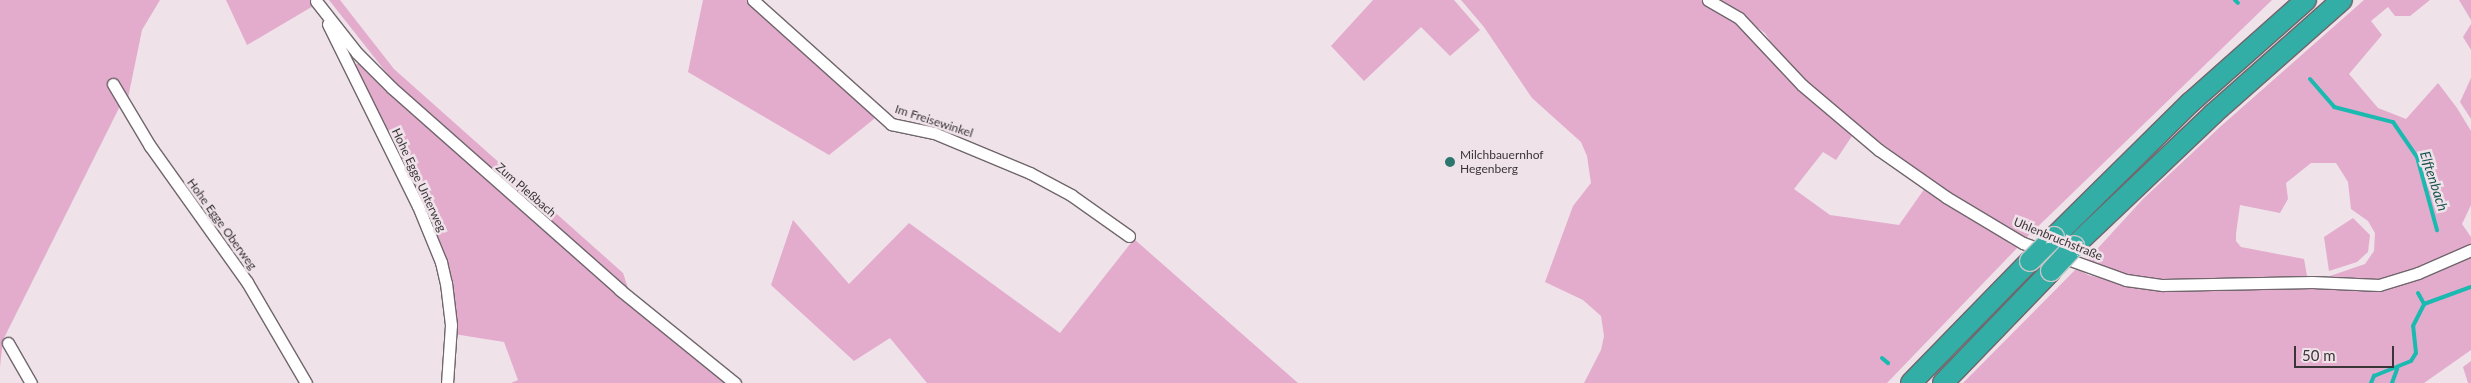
<!DOCTYPE html>
<meta charset="utf-8">
<style>
body{margin:0}
#map{position:relative;width:2471px;height:383px;overflow:hidden;background:#efe2e9;font-family:Lato,sans-serif}
div>[style]{position:absolute}
.green>*{inset:0;background:#e3accd}
.stream>*{height:4px;margin:-2px;padding:0 2px;transform-origin:2px;border-radius:2px;background:#1abab1}
.roads{filter:drop-shadow(1px 0 #70666c) drop-shadow(-1px 0 #70666c) drop-shadow(0 1px #70666c) drop-shadow(0 -1px #70666c)}
.street>*{height:11px;margin:-5.5px;padding:0 5.5px;transform-origin:5.5px;border-radius:5.5px;background:#fff}
.highway>*{height:20px;margin:-10px;padding:0 10px;transform-origin:10px;border-radius:10px;background:#32aea6}
.bridges{filter:drop-shadow(1px 0 #c8c7c7) drop-shadow(-1px 0 #c8c7c7) drop-shadow(0 1px #c8c7c7) drop-shadow(0 -1px #c8c7c7)}
.highway-bridge>*{height:20px;margin:-10px;padding:0 10px;transform-origin:10px;border-radius:10px;background:#32aea6}
.dots>*{width:14px;height:14px;translate:-50% -50%;box-sizing:border-box;border:2px solid #efe2e9;border-radius:50%}
span{translate:-50% -50%;white-space:nowrap;text-align:center;line-height:1.15;-webkit-text-stroke:5px #efe2e9;paint-order:stroke}
.street-label{font-size:12px;color:#3a3638}
.poi-label{font-size:12px;color:#3a3638}
.left{translate:0 -50%;text-align:left}
.water-label{font-size:14px;color:#1a5551;font-style:italic}
.scale{position:absolute;left:2294px;top:346px;width:100px;height:22px;box-sizing:border-box;border:2px solid #3a3638;border-top:0;padding-left:6px;font-size:15px;line-height:18px;white-space:nowrap;color:#3a3638;-webkit-text-stroke:4px #efe2e9;paint-order:stroke}
</style>
<div id="map">
<div class="green">
<i style="clip-path:polygon(0 0,160px 0,142px 30px,128px 98px,120px 106px,3px 340px,0 367px)"></i>
<i style="clip-path:polygon(226px 0,313px 0,315px 5px,247px 45px)"></i>
<i style="clip-path:polygon(329px 0,340px 0,394px 69px,623px 273px,631px 297px,393px 81px)"></i>
<i style="clip-path:polygon(703px 0,747px 0,875px 115px,874px 119px,829px 155px,688px 72px)"></i>
<i style="clip-path:polygon(1373px 0,1454px 0,1480px 30px,1450px 56px,1421px 27px,1364px 81px,1331px 46px)"></i>
<i style="clip-path:polygon(1461px 0,1705px 0,1724px 11px,1854px 133px,1836px 160px,1823px 152px,1794px 189px,1830px 215px,1899px 225px,1925px 188px,2006px 238px,2010px 244px,2019px 246px,1887px 383px,1584px 383px,1601px 350px,1604px 336px,1601px 316px,1583px 300px,1545px 282px,1573px 206px,1591px 183px,1587px 156px,1581px 142px,1532px 98px,1484px 27px)"></i>
<i style="clip-path:polygon(1716px 0,2272px 0,2026px 238px,1948px 193px,1881px 143px,1814px 90px,1778px 54px,1765px 33px)"></i>
<i style="clip-path:polygon(2364px 0,2430px 0,2410px 16px,2395px 16px,2388px 7px,2371px 21px,2382px 35px,2349px 74px,2378px 108px,2406px 119px,2438px 83px,2457px 108px,2471px 131px,2471px 205px,2462px 224px,2471px 237px,2471px 246px,2380px 282px,2331px 279px,2330px 276px,2365px 264px,2374px 251px,2375px 233px,2368px 221px,2351px 209px,2348px 182px,2336px 163px,2311px 163px,2286px 183px,2288px 199px,2280px 213px,2240px 205px,2236px 234px,2236px 241px,2241px 247px,2304px 259px,2307px 276px,2296px 279px,2154px 281px,2118px 273px,2088px 259px,2143px 199px,2221px 126px)"></i>
<i style="clip-path:polygon(2459px 0,2471px 0,2471px 20px)"></i>
<i style="clip-path:polygon(2471px 24px,2471px 50px,2463px 37px)"></i>
<i style="clip-path:polygon(361px 62px,731px 383px,511px 383px,518px 380px,504px 342px,454px 334px,454px 296px,445px 259px,353px 66px)"></i>
<i style="clip-path:polygon(2471px 78px,2471px 119px,2460px 102px)"></i>
<i style="clip-path:polygon(2353px 218px,2370px 235px,2368px 252px,2357px 262px,2329px 271px,2324px 237px)"></i>
<i style="clip-path:polygon(793px 220px,849px 284px,909px 223px,1060px 333px,1134px 239px,1298px 383px,927px 383px,890px 338px,854px 361px,771px 285px)"></i>
<i style="clip-path:polygon(2471px 253px,2471px 350px,2424px 383px,1963px 383px,2077px 268px,2088px 275px,2136px 286px,2358px 288px)"></i>
<i style="clip-path:polygon(2471px 361px,2471px 383px,2468px 383px,2463px 367px)"></i>
</div>
<div class="stream">
<i style="left:2235px;top:0;width:4px;rotate:45deg"></i>
<i style="left:2310px;top:79px;width:37px;rotate:49deg"></i>
<i style="left:2334px;top:107px;width:61px;rotate:14.3deg"></i>
<i style="left:2393px;top:122px;width:42px;rotate:55.6deg"></i>
<i style="left:2417px;top:157px;width:76px;rotate:74.7deg"></i>
<i style="left:2418px;top:293px;width:13px;rotate:61deg"></i>
<i style="left:1882px;top:358px;width:8px;rotate:40deg"></i>
<i style="left:2371px;top:383px;width:8px;rotate:-67deg"></i>
<i style="left:2374px;top:376px;width:40px;rotate:-22deg"></i>
<i style="left:2411px;top:361px;width:9px;rotate:-58deg"></i>
<i style="left:2416px;top:353px;width:27px;rotate:-96deg"></i>
<i style="left:2413px;top:326px;width:25px;rotate:-63deg"></i>
<i style="left:2424px;top:304px;width:50px;rotate:-19.9deg"></i>
<i style="left:2392px;top:383px;width:15px;rotate:-70deg"></i>
</div>
<div class="roads">
<div class="street">
<i style="left:753px;top:0;width:186px;rotate:41.9deg"></i>
<i style="left:891px;top:124px;width:44px;rotate:11.8deg"></i>
<i style="left:934px;top:133px;width:104px;rotate:22.6deg"></i>
<i style="left:1030px;top:173px;width:47px;rotate:28.2deg"></i>
<i style="left:1071px;top:195px;width:71px;rotate:35.3deg"></i>
<i style="left:1708px;top:0;width:36px;rotate:30deg"></i>
<i style="left:1739px;top:18px;width:92px;rotate:46.8deg"></i>
<i style="left:1802px;top:85px;width:101px;rotate:40.2deg"></i>
<i style="left:1879px;top:150px;width:82px;rotate:35deg"></i>
<i style="left:1946px;top:197px;width:90px;rotate:30.9deg"></i>
<i style="left:2023px;top:243px;width:109px;rotate:19.8deg"></i>
<i style="left:2126px;top:280px;width:37px;rotate:8deg"></i>
<i style="left:2163px;top:285px;width:149px;rotate:-1.2deg"></i>
<i style="left:2312px;top:282px;width:67px;rotate:2.6deg"></i>
<i style="left:2379px;top:285px;width:41px;rotate:-17.1deg"></i>
<i style="left:2418px;top:273px;width:58px;rotate:-23.5deg"></i>
<i style="left:316px;top:1px;width:66px;rotate:51.7deg"></i>
<i style="left:357px;top:53px;width:49px;rotate:45deg"></i>
<i style="left:392px;top:88px;width:305px;rotate:41.5deg"></i>
<i style="left:620px;top:290px;width:148px;rotate:39deg"></i>
<i style="left:328px;top:24px;width:203px;rotate:63.7deg"></i>
<i style="left:418px;top:206px;width:61px;rotate:67.7deg"></i>
<i style="left:441px;top:262px;width:22px;rotate:77deg"></i>
<i style="left:446px;top:283px;width:42px;rotate:83.2deg"></i>
<i style="left:451px;top:325px;width:58px;rotate:93.9deg"></i>
<i style="left:113px;top:84px;width:72px;rotate:59.2deg"></i>
<i style="left:150px;top:146px;width:167px;rotate:54.5deg"></i>
<i style="left:247px;top:282px;width:117px;rotate:59.7deg"></i>
<i style="left:8px;top:343px;width:46px;rotate:60.1deg"></i>
</div>
<div class="highway">
<i style="left:2054px;top:237px;width:191px;rotate:-44.6deg"></i>
<i style="left:2190px;top:103px;width:155px;rotate:-41.6deg"></i>
<i style="left:2074px;top:246px;width:192px;rotate:-43.5deg"></i>
<i style="left:2213px;top:114px;width:172px;rotate:-41.5deg"></i>
<i style="left:1911px;top:383px;width:170px;rotate:-45.7deg"></i>
<i style="left:1943px;top:383px;width:156px;rotate:-46deg"></i>
</div>
</div>
<div class="bridges">
<div class="highway-bridge">
<i style="left:2030px;top:261px;width:34px;rotate:-45deg"></i>
<i style="left:2051px;top:271px;width:34px;rotate:-47deg"></i>
</div>
</div>
<div class="dots">
<i style="left:1450px;top:162px;background:#2d7670"></i>
</div>
<div class="street-label">
<span style="left:934px;top:121px;rotate:18deg">Im Freisewinkel</span>
<span style="left:419px;top:180px;rotate:65deg">Hohe Egge Unterweg</span>
<span style="left:526px;top:190px;rotate:41deg">Zum Pleßbach</span>
<span style="left:222px;top:224px;rotate:54deg">Hohe Egge Oberweg</span>
<span style="left:2058px;top:239px;rotate:22deg">Uhlenbruchstraße</span>
</div>
<div class="poi-label">
<span class="left" style="left:1460px;top:162px">Milchbauernhof<br>Hegenberg</span>
</div>
<div class="water-label">
<span style="left:2434px;top:181px;rotate:72deg">Elftenbach</span>
</div>
<div class="scale">50 m</div>
</div>
